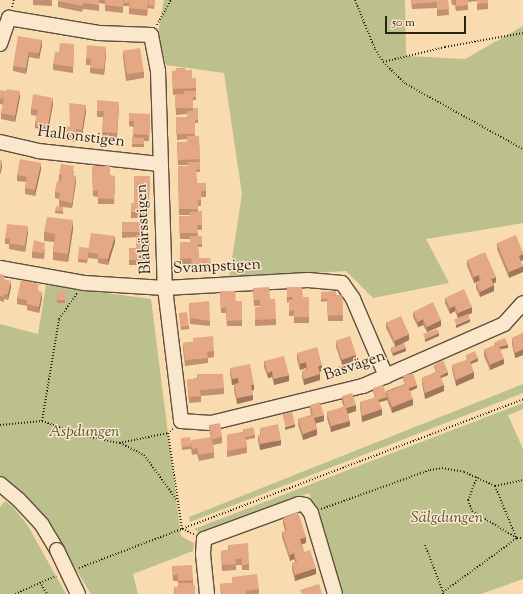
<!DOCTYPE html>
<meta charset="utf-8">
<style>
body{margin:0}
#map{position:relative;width:523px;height:594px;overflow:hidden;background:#f9dbb0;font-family:"Sorts Mill Goudy",serif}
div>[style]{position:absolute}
.green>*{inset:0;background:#bcc08c}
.path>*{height:2px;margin-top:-1px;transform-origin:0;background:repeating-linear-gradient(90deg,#2b2219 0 1px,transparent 0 3px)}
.roads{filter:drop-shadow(1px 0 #5e503f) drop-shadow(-1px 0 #5e503f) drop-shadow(0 1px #5e503f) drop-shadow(0 -1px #5e503f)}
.minor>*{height:14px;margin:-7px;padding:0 7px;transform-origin:7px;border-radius:7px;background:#fbe8cc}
.bridges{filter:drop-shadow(1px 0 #5e503f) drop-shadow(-1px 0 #5e503f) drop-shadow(0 1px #5e503f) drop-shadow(0 -1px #5e503f)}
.minor-bridge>*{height:14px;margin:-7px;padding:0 7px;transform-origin:7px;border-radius:7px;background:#fbe8cc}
.wall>*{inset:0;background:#c49072;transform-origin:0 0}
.shaded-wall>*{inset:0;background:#a0765d;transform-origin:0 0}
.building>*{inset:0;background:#e4a885;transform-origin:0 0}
span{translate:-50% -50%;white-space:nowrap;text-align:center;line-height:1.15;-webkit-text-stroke:3px #fbe8cc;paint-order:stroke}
.street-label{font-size:16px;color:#2b2219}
.park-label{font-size:16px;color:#56513c;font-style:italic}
.scale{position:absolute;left:385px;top:16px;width:81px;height:18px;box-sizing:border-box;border:2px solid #2b2219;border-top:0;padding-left:5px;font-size:12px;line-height:14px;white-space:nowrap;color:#2b2219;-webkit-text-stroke:3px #fbe8cc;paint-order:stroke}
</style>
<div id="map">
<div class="green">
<i style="clip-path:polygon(164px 0,405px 0,406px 56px,465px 59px,523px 26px,523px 223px,426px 239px,449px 283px,373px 298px,346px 271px,229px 278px,242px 194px,224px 73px,166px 65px,158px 33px)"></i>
<i style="clip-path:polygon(46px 285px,151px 299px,181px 536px,194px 543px,193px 551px,133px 574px,138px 594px,91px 594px,38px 508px,0 477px,0 324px,38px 334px)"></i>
<i style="clip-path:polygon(523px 384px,523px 393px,190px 522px,189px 517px)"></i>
<i style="clip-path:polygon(523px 403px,523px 409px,508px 415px,523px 449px,523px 579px,481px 594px,343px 594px,309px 493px,202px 534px,194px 529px)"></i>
<i style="clip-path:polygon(5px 501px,13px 507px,28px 526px,66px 594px,0 594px,0 507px)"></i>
</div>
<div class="path">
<i style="left:355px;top:0;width:53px;rotate:67.8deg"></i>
<i style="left:375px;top:49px;width:15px;rotate:58deg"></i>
<i style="left:383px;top:62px;width:32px;rotate:44deg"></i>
<i style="left:406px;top:84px;width:134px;rotate:29.1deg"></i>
<i style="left:12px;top:7px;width:7px;rotate:-74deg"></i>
<i style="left:157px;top:25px;width:29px;rotate:-61deg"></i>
<i style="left:383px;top:62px;width:64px;rotate:-13.6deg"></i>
<i style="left:445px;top:47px;width:79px;rotate:-10.2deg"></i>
<i style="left:42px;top:421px;width:103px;rotate:-80.5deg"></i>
<i style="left:59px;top:319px;width:32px;rotate:-55deg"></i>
<i style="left:0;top:425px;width:42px;rotate:-5.4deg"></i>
<i style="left:42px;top:421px;width:41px;rotate:19.7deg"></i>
<i style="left:81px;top:435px;width:39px;rotate:12deg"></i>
<i style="left:119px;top:443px;width:50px;rotate:-11.5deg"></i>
<i style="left:173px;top:429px;width:6px;rotate:141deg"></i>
<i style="left:168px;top:433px;width:97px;rotate:81.7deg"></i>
<i style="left:182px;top:529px;width:13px;rotate:23deg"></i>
<i style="left:120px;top:443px;width:27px;rotate:27deg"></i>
<i style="left:144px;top:455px;width:59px;rotate:53.9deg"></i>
<i style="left:477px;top:477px;width:25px;rotate:111deg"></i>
<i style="left:468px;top:500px;width:12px;rotate:70deg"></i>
<i style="left:472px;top:511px;width:52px;rotate:31deg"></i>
<i style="left:495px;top:486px;width:55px;rotate:67.6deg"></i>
<i style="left:321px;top:509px;width:116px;rotate:-19.7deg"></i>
<i style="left:430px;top:470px;width:12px;rotate:-9deg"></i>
<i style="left:442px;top:468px;width:22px;rotate:10deg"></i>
<i style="left:464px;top:472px;width:34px;rotate:24deg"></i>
<i style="left:495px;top:486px;width:29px;rotate:-12deg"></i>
<i style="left:425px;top:545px;width:50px;rotate:69deg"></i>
<i style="left:79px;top:568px;width:475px;rotate:-20.8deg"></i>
<i style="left:40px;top:582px;width:14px;rotate:60deg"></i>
<i style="left:15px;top:594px;width:45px;rotate:-23.7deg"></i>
<i style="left:443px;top:594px;width:2px;rotate:-90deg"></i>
<i style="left:443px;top:592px;width:92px;rotate:-36.1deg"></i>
<i style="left:517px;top:538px;width:6px"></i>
</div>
<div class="roads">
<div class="minor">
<i style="left:0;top:44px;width:28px;rotate:-71deg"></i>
<i style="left:9px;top:18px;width:91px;rotate:9.5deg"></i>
<i style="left:99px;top:33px;width:52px;rotate:2.2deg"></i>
<i style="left:151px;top:35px;width:37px;rotate:79deg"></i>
<i style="left:158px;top:71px;width:217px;rotate:88.2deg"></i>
<i style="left:165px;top:288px;width:134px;rotate:83.1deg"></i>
<i style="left:181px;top:421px;width:30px;rotate:4deg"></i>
<i style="left:211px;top:423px;width:156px;rotate:-13.7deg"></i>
<i style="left:363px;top:386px;width:154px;rotate:-23.7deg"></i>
<i style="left:504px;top:324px;width:28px;rotate:-48deg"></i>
<i style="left:0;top:142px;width:39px;rotate:13deg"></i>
<i style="left:38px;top:151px;width:122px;rotate:6.1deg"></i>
<i style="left:0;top:268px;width:85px;rotate:10.1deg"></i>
<i style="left:84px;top:283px;width:81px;rotate:3.5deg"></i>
<i style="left:165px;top:288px;width:143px;rotate:-3.2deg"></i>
<i style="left:308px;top:280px;width:34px;rotate:5deg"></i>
<i style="left:342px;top:283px;width:19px;rotate:55deg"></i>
<i style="left:353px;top:299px;width:84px;rotate:66.8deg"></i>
<i style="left:0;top:484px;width:25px;rotate:40deg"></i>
<i style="left:19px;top:500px;width:34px;rotate:47deg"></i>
<i style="left:42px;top:525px;width:29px;rotate:59deg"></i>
<i style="left:207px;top:594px;width:40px;rotate:-95.7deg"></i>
<i style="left:203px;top:554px;width:15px;rotate:-86deg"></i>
<i style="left:204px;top:539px;width:101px;rotate:-20.2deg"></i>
<i style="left:299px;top:504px;width:6px;rotate:9deg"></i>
<i style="left:305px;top:505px;width:10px;rotate:53deg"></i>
<i style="left:311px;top:513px;width:84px;rotate:73.5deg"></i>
</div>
</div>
<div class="bridges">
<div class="minor-bridge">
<i style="left:57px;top:550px;width:49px;rotate:64.5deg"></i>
</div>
</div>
<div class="wall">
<i style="clip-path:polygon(33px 0,52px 0,52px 6px,33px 5px)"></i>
<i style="clip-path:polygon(58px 0,155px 0,154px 9px,148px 8px,147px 16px,129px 14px,129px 6px,123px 6px,123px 13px,105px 11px,105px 4px,99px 3px,99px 11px,83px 9px,82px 12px,58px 7px)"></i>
<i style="clip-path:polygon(411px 0,448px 0,449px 15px,437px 16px,437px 8px,412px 9px)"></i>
<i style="clip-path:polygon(451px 0,488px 0,488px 9px,477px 10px,477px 1px,468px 2px,468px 10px,456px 11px,455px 5px,452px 5px)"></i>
<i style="clip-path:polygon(42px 40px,42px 45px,39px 59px,29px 57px,26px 74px,13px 71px,13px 66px)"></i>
<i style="clip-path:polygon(74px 50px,73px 73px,53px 70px,53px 64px)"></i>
<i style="clip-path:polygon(123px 51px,144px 72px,144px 78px,126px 81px,123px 57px)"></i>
<i style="clip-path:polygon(106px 53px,104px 75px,90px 73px,90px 65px,86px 65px,86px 59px)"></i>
<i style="clip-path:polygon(185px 70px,192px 78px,196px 78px,196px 100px,193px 100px,193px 109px,198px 108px,198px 123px,195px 123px,195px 136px,199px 136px,200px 169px,200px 172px,196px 172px,197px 183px,206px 191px,206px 197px,201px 197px,201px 206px,198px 206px,198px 212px,202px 211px,202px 230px,197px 230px,198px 236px,202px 244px,202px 247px,198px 247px,199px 258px,210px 258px,211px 272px,192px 273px,191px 264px,180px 264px,180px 242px,190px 242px,190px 239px,180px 239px,179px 216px,190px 216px,190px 215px,179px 215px,178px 166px,188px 166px,188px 165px,178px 165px,177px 142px,187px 142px,187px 139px,177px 140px,176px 117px,187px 117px,187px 114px,176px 115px,175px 95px,184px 94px,173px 95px,172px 71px)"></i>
<i style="clip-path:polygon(0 93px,20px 97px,15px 122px,1px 119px,1px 113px,3px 105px,0 104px)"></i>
<i style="clip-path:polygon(53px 104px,48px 131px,35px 128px,35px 123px,37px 116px,31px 115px,31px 109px)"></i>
<i style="clip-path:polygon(119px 107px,117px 139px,102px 138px,103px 117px,97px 117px,97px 111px)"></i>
<i style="clip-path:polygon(86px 111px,82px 136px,76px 135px,75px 142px,64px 140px,64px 134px)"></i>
<i style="clip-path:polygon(129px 113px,150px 120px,149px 141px,144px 141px,144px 147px,132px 147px,132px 137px,133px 137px,134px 127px,129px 126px)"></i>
<i style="clip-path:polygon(92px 166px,110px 175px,115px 181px,114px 204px,98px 204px,98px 197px,93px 196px)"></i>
<i style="clip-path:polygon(41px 169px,35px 196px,25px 194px,25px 188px,26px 182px,17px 181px,17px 175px)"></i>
<i style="clip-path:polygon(74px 171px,73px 175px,76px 181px,72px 208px,63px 207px,63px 214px,55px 213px,55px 211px,59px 206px,59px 199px,55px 198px,55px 192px,59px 181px,59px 175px)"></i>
<i style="clip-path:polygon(150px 182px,148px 218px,131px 218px,131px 203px,134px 203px)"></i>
<i style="clip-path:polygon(122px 222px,141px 231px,141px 235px,150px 241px,148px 265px,129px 265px,129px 248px,136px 248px,136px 237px,122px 238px)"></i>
<i style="clip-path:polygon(73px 229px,68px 262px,53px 260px,53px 252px,54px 242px,44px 241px,44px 232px)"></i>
<i style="clip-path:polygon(28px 232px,25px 252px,9px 249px,9px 244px,5px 244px,5px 238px)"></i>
<i style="clip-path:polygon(115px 242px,108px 265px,98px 263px,98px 259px,88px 258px,87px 263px,78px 262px,78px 259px,89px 248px)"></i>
<i style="clip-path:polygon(497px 243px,523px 253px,523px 260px,521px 261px,509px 278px,497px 249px)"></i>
<i style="clip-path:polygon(45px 249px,44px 259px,32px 258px,32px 252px)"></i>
<i style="clip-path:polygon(467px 260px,496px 282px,493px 284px,494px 291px,480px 297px,476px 288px,476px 282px,474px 283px,467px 266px)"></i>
<i style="clip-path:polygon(0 274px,11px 287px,8px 300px,4px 299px,4px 302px,0 301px)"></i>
<i style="clip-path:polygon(287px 287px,303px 297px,309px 297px,309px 323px,294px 323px,294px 316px,289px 316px,289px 302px,287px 303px)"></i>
<i style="clip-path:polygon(253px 288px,270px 299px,276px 319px,276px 325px,255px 326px,255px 307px,260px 307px,260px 306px,254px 306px)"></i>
<i style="clip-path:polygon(39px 289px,38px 291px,42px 298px,39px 313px,27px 310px,27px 306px,17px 304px,17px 298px)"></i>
<i style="left:57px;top:291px;width:8px;height:12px"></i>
<i style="clip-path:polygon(220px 291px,236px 301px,242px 301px,242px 326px,227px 326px,226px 313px,221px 313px)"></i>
<i style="clip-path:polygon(321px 292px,336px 295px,342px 295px,343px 321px,328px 321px,327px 301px,321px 302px)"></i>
<i style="clip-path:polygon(445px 298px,472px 313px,458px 319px,455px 311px,450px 314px,445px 303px)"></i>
<i style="clip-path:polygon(189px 303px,210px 321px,210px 326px,190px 324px)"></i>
<i style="clip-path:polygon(413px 312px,441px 326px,427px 332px,423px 325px,418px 327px,413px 317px)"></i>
<i style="clip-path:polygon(179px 313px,189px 326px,189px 329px,181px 330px)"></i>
<i style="clip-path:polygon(386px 322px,409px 340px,403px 343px,406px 351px,393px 356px,391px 351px,391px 348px,395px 346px,386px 328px)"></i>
<i style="clip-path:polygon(523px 333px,523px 355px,515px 358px,512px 344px,512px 338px)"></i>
<i style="clip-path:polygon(193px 338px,214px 351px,214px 357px,208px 358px,208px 363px,185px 366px,183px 349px,183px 343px,193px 342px)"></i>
<i style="clip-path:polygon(336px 341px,356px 360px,342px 365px,336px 347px)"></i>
<i style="clip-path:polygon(495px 342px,508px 348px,500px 350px,504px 364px,490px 370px,484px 356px,484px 350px,495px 345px)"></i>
<i style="clip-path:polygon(297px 353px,322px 371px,320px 372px,320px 380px,304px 385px,302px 377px,302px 371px,306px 370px,306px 368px,300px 370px,297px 359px)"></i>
<i style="clip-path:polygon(466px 355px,478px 361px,471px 364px,474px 378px,456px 386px,452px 370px,452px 365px,467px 360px)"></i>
<i style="clip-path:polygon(264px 361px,289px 381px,274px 385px,272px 377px,268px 378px,264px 367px)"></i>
<i style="clip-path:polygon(434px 365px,448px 375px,441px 378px,444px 391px,425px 399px,422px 384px,422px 378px,436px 372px,434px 367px)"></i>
<i style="clip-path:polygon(230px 368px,254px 390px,252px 391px,253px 400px,237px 404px,234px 390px,234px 385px,232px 385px,230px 374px)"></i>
<i style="clip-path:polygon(197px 374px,224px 388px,224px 394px,201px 396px,201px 402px,189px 403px,187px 380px,197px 378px)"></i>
<i style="clip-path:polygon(403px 376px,417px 388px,410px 391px,413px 405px,392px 413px,387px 400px,379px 402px,382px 415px,362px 422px,360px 407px,360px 402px,375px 398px,373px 391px,373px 388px,386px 394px,386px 391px,405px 384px,403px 379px)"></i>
<i style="clip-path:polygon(342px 396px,356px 411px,348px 414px,350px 426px,331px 432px,327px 418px,327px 412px,344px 407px,342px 402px)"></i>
<i style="clip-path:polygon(310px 405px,324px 421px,316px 423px,317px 435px,303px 440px,298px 425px,298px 419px,311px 415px,310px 410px)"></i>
<i style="clip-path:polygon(209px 425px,222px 437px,222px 443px,213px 445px,214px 452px,214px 458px,199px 461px,197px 454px,192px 455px,191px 449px,182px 450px,181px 439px,191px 443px,211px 437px,209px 430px)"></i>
<i style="clip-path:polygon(260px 428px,281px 445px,260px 450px,258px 441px,258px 435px,260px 435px)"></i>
<i style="clip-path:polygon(243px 429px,255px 435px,255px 438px,246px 440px,247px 447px,247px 453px,227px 457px,227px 435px,243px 432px)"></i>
<i style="clip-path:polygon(283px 518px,306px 543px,302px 544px,304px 552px,316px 574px,295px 581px,292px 569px,292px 563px,295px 562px,294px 559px,290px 561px,282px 537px,282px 532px,285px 531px,283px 523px)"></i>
<i style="clip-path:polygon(228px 545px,249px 564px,249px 570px,242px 570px,242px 565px,236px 565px,236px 570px,222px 571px,221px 551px,228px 550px)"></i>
<i style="clip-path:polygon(172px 566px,193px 580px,193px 585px,195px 594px,174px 594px,174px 587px,178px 587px,178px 581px,173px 581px)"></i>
<i style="clip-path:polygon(232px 577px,259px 589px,259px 594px,221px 594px,220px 584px,232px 583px)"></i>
</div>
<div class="shaded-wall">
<i style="clip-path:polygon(42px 40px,42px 45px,39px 59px,39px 53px)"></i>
<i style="clip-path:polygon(106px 47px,106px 53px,104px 75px,104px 69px)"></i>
<i style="clip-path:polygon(29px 52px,29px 57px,26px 74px,26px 68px)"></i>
<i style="clip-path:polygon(20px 91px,20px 97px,15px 122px,15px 116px)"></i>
<i style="clip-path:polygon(53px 98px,53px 104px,48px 131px,48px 125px)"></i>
<i style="clip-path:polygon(86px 105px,86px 111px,82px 136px,82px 130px)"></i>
<i style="clip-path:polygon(2px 161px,2px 167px,0 175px,0 170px)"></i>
<i style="clip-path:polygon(41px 163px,41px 169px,35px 196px,35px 190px)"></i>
<i style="clip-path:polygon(76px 176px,76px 181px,72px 208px,72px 203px)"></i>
<i style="clip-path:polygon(73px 220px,73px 229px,68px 262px,68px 254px)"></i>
<i style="clip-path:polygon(28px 226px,28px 232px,25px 252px,25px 246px)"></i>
<i style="clip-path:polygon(150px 235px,150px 241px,148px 265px,148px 260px)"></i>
<i style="clip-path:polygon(115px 236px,115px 242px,108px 265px,108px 259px)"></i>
<i style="clip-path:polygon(523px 254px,523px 260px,519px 262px,519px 256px)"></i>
<i style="clip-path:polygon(523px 266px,523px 272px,509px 278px,509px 272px)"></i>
<i style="clip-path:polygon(479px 275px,479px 281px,474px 283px,474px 277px)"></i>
<i style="clip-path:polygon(496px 277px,496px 282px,491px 285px,491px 279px)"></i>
<i style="clip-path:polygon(11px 281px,11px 287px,8px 300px,8px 294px)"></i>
<i style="clip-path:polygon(494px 285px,494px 291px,480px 297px,480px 292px)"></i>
<i style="clip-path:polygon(42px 292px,42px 298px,39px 313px,39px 307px)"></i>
<i style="clip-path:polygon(455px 306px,455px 311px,450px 314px,450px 308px)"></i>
<i style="clip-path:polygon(472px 307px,472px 313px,458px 319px,458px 313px)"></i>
<i style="clip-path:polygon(423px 319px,423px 325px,418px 327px,418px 322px)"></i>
<i style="clip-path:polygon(470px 319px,470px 322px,456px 328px,456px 325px)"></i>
<i style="clip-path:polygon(441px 320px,441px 326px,427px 332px,427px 327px)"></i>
<i style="clip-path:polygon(439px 333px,439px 336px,425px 342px,425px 339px)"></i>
<i style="clip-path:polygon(409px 334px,409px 340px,395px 347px,395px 341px)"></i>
<i style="left:508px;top:345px;width:3px;height:10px;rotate:90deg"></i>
<i style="clip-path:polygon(406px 348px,406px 351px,393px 356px,393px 353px)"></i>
<i style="clip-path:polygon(523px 349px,523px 355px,515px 358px,515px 353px)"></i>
<i style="clip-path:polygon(356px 355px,356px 360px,342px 365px,342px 359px)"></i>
<i style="clip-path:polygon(478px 358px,478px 361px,469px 365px,469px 362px)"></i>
<i style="clip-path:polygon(504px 359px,504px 364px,490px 370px,490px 365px)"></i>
<i style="clip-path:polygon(306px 362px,306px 368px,300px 370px,300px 364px)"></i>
<i style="clip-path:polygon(322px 365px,322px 371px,318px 372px,318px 366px)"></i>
<i style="left:353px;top:367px;width:3px;height:15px;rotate:90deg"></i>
<i style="clip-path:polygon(272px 371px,272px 377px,268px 378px,268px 373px)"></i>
<i style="clip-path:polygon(448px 372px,448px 375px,439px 379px,439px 376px)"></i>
<i style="clip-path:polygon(474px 372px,474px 378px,456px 386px,456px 380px)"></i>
<i style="clip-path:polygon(320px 374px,320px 380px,304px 385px,304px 379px)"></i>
<i style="clip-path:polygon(289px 375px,289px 381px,274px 385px,274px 379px)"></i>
<i style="clip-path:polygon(238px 378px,238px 384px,232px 385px,232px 379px)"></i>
<i style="clip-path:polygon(251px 385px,254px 385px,254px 390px,251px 391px)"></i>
<i style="clip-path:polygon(417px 385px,417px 388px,408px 392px,408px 389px)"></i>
<i style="clip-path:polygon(444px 385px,444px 391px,425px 399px,425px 393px)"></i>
<i style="clip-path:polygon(253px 395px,253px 400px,237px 404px,237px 398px)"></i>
<i style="clip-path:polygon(387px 397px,387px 400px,377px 403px,377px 400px)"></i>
<i style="clip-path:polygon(413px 399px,413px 405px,392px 413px,392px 407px)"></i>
<i style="clip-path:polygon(356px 405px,356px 411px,346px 414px,346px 408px)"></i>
<i style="clip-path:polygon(382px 409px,382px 415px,362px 422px,362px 416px)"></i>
<i style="clip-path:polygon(324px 415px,324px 421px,314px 424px,314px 418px)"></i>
<i style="clip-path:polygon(350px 421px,350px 426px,331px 432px,331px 426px)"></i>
<i style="clip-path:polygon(295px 424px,295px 427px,285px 430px,285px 427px)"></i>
<i style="clip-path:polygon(317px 429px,317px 435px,303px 440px,303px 434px)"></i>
<i style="clip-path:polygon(281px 440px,281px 445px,260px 450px,260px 444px)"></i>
<i style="clip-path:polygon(306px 537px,306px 543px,300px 545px,300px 539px)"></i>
<i style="clip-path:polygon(294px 553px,294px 559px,290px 561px,290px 555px)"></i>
<i style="clip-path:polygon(316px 568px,316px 574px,295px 581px,295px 575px)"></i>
</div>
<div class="building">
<i style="clip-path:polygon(58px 0,99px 0,99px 5px,83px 3px,82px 6px,58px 1px)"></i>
<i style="clip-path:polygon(105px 0,123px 0,123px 7px,105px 5px)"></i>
<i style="clip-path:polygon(124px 0,130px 0,129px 3px,123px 3px)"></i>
<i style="clip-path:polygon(130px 0,148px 0,147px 10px,129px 8px)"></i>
<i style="clip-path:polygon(149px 0,155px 0,154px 6px,148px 5px)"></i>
<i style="clip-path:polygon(412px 0,448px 0,449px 9px,437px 10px,437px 2px,412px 4px)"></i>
<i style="clip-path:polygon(456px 0,468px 0,468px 5px,456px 6px)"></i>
<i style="clip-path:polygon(477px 0,488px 0,488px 3px,477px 4px)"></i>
<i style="clip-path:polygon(18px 36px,42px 40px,39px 53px,29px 52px,26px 68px,13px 66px)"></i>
<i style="clip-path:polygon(60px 43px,74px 44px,73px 67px,53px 64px,55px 52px,59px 52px)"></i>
<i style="clip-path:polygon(87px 45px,106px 47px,104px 69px,90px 68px,91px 59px,86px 59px)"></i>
<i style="left:140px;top:48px;width:24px;height:17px;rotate:81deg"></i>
<i style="clip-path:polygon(176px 68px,185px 68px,185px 70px,176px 71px)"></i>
<i style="clip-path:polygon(192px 70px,192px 78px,196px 78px,196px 88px,173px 89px,172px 71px)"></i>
<i style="clip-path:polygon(7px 89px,20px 91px,15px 116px,1px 113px,4px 99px,0 98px,0 90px,6px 91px)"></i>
<i style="clip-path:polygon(184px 91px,196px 91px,196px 97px,193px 97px,193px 94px,184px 95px)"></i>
<i style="clip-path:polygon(33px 94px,53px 98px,48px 125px,35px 123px,38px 110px,31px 109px)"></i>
<i style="left:193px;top:94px;width:14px;height:18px;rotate:90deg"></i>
<i style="clip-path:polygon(97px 100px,119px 102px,117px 133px,102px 132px,104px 111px,97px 111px)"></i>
<i style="clip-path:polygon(69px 103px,86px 105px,82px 130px,76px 129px,75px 136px,64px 134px,66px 126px,70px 127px)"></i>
<i style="clip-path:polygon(198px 108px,198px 120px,195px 120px,195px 117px,187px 117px,187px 111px,193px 111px,193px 109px)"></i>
<i style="clip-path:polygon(129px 113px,150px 114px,149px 135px,133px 134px,134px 121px,129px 121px)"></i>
<i style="left:176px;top:117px;width:19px;height:17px"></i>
<i style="clip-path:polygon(187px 136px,199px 136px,199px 141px,187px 142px)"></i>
<i style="clip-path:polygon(132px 137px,144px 138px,144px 144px,132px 144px)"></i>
<i style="left:199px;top:141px;width:18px;height:22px;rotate:87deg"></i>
<i style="clip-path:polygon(20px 159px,41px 163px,35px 190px,25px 188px,27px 177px,17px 175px)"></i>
<i style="clip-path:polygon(0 160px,2px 161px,0 170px)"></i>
<i style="clip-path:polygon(188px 162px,200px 162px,200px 169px,196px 169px,196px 166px,188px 166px)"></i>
<i style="clip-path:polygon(61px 164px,74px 166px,72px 175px,76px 176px,72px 203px,59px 200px,60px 193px,55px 192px,57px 181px,61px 181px,62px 175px,59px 175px)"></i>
<i style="clip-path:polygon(92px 166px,110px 166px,110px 175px,115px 176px,114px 199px,98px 198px,98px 191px,93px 191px)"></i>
<i style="clip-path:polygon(178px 166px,196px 166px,197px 183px,206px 183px,206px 191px,201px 191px,201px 200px,198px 200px,198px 209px,179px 209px)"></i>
<i style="clip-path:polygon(134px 176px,150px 176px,148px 212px,131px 212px,131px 203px,134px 203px)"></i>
<i style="clip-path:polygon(56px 206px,63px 207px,63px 211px,55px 211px)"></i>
<i style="clip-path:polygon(202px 211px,202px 216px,190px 216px,190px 212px)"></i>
<i style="clip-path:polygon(179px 216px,202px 216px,202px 225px,197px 225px,198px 233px,180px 233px)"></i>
<i style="clip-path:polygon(47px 217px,73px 220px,68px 254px,53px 252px,55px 234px,44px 232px)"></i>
<i style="left:122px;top:222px;width:19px;height:10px"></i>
<i style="clip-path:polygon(7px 224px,28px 226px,25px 246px,9px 243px,10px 239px,5px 238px)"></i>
<i style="clip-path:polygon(91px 233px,115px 236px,108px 259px,98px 258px,98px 254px,88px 252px)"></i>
<i style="clip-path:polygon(136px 235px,150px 235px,148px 260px,129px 260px,129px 248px,136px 248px)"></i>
<i style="clip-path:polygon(516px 235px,523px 253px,523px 254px,519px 256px,523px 266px,509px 272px,497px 243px)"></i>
<i style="clip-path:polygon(190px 236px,202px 236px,202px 244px,198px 244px,198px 242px,190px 242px)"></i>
<i style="clip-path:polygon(34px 240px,45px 243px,44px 253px,32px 252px)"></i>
<i style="clip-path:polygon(180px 242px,198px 242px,199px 258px,210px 258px,211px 266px,192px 267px,191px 258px,180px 259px)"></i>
<i style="left:79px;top:247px;width:10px;height:12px;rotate:6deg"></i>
<i style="clip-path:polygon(485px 252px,496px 277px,491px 279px,494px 285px,480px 292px,476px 282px,481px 280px,479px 275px,474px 277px,467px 260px)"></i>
<i style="clip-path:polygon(0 274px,4px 275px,3px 279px,11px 281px,8px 294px,4px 294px,4px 297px,0 296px)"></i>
<i style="clip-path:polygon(21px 280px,39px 284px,37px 291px,42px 292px,39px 307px,27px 304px,27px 300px,17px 298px)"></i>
<i style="clip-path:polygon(269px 287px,270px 299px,275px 299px,276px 319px,255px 320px,255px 307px,260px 307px,260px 300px,254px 300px,253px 288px)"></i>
<i style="clip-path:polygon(287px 287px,302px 287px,303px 297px,309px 297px,309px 317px,294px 317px,294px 310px,289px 311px,289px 300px,293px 300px,292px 297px,287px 297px)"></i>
<i style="clip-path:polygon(464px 289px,472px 307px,458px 313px,455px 306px,450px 308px,445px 298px)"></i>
<i style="left:57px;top:291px;width:8px;height:9px"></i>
<i style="clip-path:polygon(220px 291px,235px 291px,236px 301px,242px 301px,242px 320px,227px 321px,226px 307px,221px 308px)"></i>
<i style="clip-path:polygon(336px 291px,336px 295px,327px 296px,327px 299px,321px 299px,321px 292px)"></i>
<i style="left:342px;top:295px;width:20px;height:15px;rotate:87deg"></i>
<i style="clip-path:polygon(209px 301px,210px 321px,190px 318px,189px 303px)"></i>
<i style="clip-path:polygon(433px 302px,441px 320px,427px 327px,423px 319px,418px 322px,413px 312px)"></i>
<i style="left:187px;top:312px;width:14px;height:8px;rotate:82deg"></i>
<i style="left:468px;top:314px;width:5px;height:15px;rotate:68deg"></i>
<i style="left:401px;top:316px;width:20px;height:16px;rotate:66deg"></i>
<i style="clip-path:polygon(437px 329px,439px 333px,425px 339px,423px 334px)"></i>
<i style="clip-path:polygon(523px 333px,523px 349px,515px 353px,512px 338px)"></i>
<i style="clip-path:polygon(213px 336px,214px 351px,207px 352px,208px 358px,185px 360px,183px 343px,193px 342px,193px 338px)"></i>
<i style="left:350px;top:336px;width:20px;height:15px;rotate:72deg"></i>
<i style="clip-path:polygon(505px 338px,508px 345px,499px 347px,498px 344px,497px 345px,495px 342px)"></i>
<i style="left:404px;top:343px;width:5px;height:14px;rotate:68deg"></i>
<i style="left:498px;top:344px;width:16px;height:15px;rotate:68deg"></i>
<i style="clip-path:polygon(317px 347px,322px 365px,318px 366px,320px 374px,304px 379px,302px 371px,308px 370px,306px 362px,300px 364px,297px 353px)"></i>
<i style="clip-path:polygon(475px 351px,478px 358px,470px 362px,469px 359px,468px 360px,466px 355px)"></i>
<i style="clip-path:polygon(284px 356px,289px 375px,274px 379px,272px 371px,268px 373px,264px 361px)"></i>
<i style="clip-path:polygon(469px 359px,474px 372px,456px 380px,452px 365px)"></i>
<i style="clip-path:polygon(443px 360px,448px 372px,440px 376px,438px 371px,437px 372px,434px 365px)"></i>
<i style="clip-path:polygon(351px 362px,353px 367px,339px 371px,337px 367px)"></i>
<i style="clip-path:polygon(250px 364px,254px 385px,251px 385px,253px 395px,237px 398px,234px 384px,239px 383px,238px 378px,232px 379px,230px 368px)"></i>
<i style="clip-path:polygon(438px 371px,444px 385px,425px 393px,422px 378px)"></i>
<i style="clip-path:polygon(413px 373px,417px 385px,409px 388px,407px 384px,406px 384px,403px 376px)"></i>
<i style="clip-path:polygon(197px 374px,223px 374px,224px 388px,200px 390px,201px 396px,189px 397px,187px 380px,198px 378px)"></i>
<i style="left:407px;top:384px;width:16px;height:22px;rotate:68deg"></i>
<i style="clip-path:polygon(383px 385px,387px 397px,378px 400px,377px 397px,376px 398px,373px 388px)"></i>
<i style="clip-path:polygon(352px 393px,356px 405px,346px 408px,350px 421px,331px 426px,327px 412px,345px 406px,342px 396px)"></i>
<i style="clip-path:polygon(377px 397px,382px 409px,362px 416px,360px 402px)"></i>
<i style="clip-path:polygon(320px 402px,324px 415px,314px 418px,317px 429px,303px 434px,298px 419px,313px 415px,310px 405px)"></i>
<i style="left:292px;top:412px;width:12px;height:10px;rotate:76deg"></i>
<i style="clip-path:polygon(220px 423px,222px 437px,212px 439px,214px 452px,199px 455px,197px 448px,192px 449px,191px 440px,212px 437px,209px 425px)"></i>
<i style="clip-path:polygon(278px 424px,281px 440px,260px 444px,258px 435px,261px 435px,260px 428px)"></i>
<i style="left:253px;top:427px;width:8px;height:10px;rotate:76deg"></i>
<i style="clip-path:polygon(244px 432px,247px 447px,227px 451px,227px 435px)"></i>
<i style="left:190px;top:437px;width:9px;height:9px;rotate:84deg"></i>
<i style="clip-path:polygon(298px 512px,306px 537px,300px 539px,304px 552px,310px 550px,316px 568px,295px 575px,292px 563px,297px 562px,294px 553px,290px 555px,282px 532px,287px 530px,283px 518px)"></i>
<i style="clip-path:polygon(248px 543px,249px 564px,242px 565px,242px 559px,235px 559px,236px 564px,222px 565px,221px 551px,229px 550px,228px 545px)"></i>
<i style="clip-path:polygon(192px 565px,193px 580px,178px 581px,178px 575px,173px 575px,172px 566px)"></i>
<i style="clip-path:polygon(257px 574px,259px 589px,246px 591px,246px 594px,222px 594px,220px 584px,232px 583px,232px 577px)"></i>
<i style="left:192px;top:583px;width:3px;height:14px;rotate:90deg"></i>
<i style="clip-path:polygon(319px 584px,322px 594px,302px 594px,300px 590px)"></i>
<i style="clip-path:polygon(195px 585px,195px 594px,175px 594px,174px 587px)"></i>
</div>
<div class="street-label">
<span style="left:81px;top:138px;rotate:7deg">Hallonstigen</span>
<span style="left:145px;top:229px;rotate:-93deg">Blåbärsstigen</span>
<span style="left:217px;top:268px;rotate:-3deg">Svampstigen</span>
<span style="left:355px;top:367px;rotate:-19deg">Basvägen</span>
</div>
<div class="park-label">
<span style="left:84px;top:433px">Aspdungen</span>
<span style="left:447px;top:519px">Sälgdungen</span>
</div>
<div class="scale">50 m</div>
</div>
